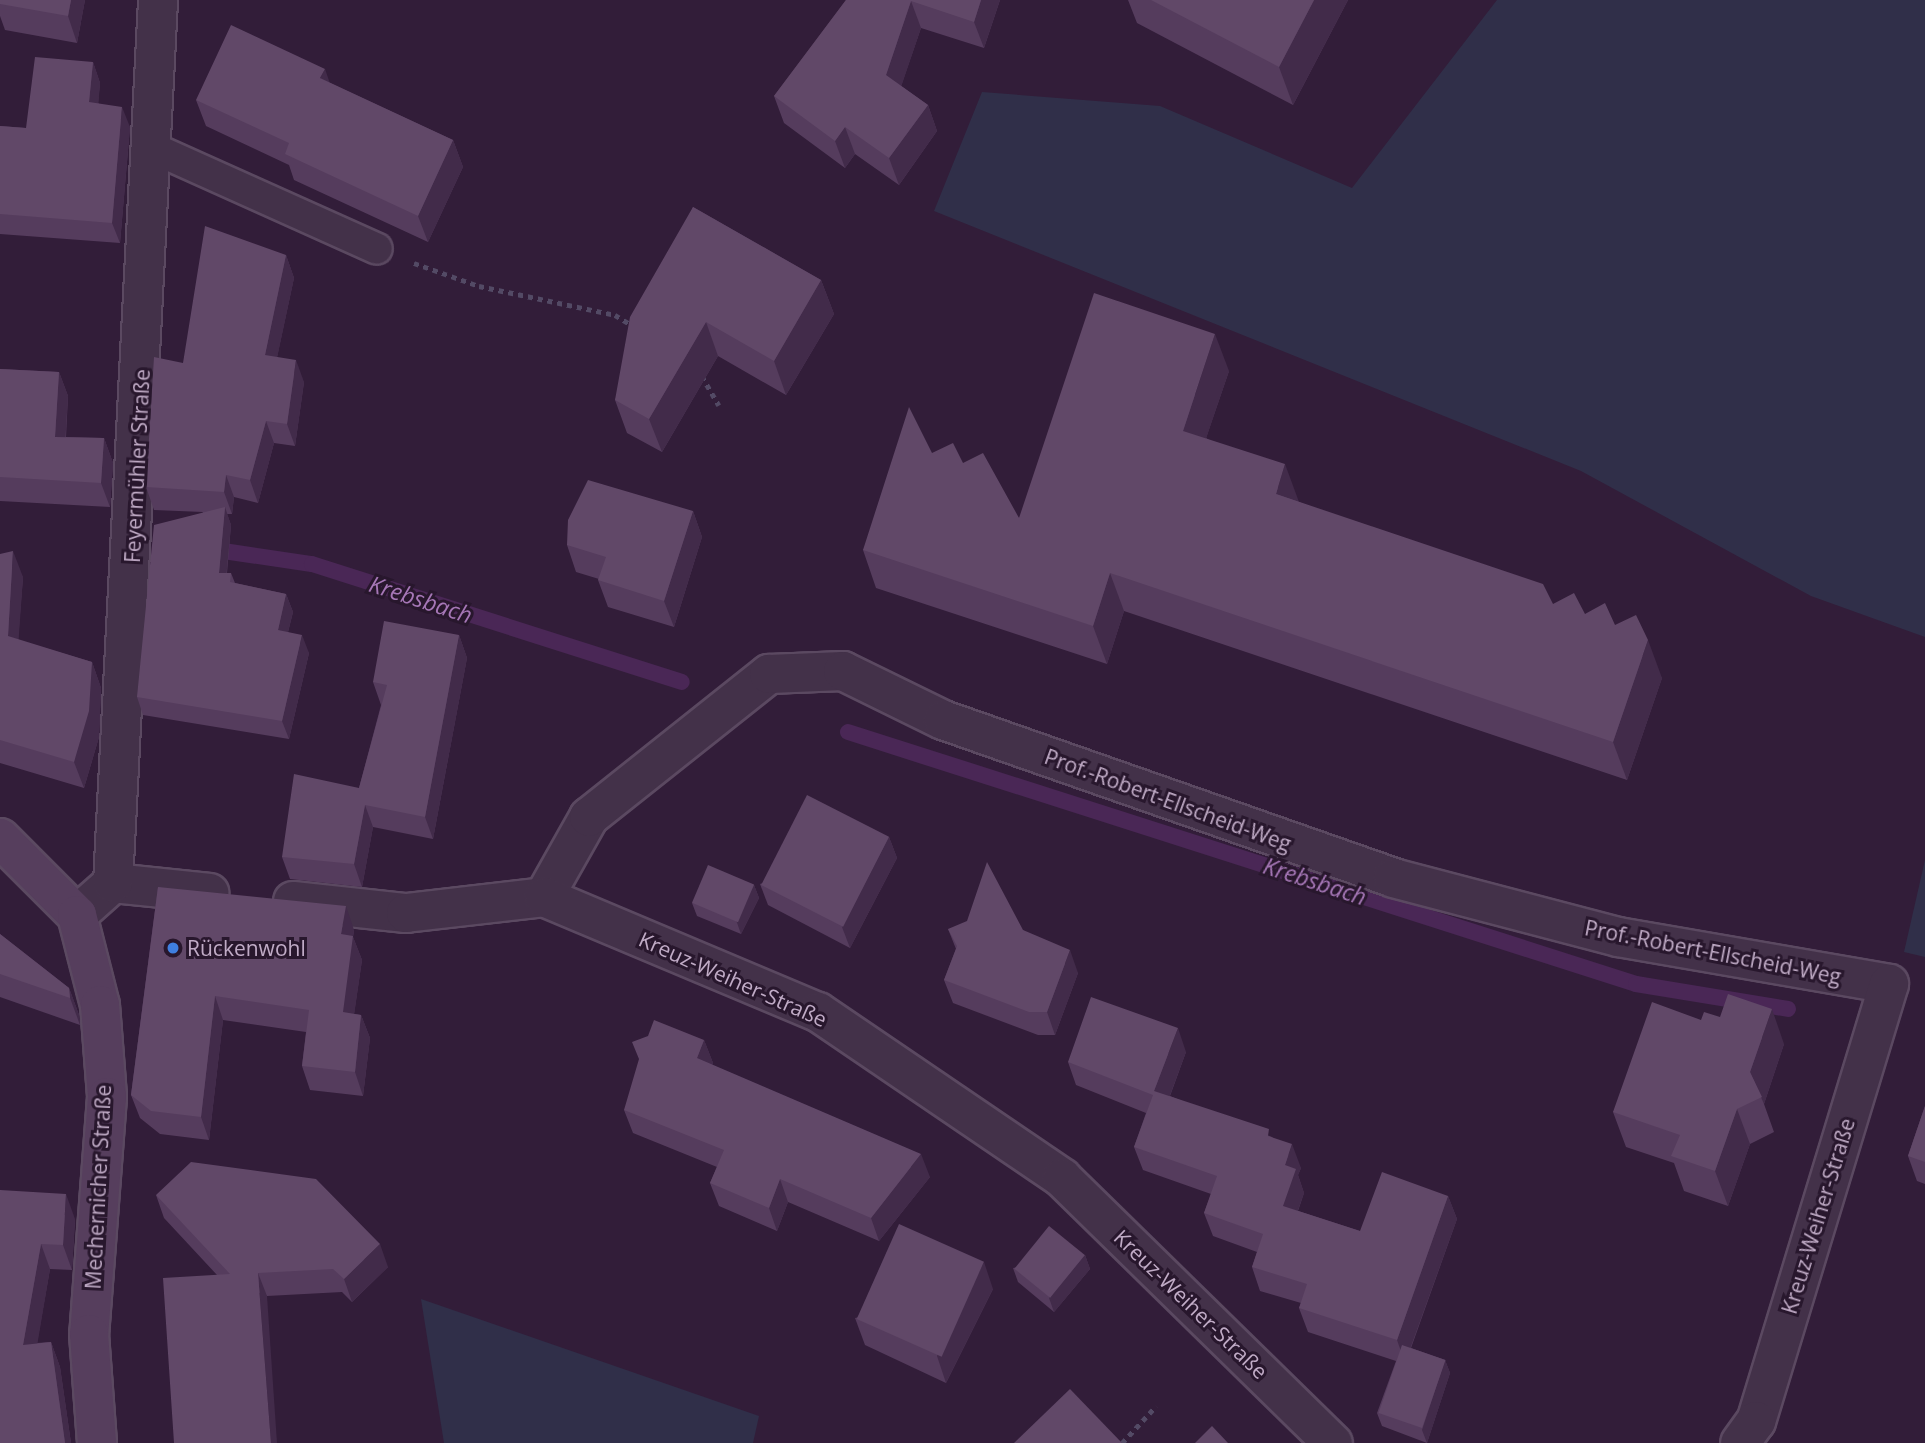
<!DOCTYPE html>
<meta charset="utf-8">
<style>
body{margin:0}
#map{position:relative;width:1925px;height:1443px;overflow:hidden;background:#321d39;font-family:"Open Sans",sans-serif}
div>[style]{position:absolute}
.green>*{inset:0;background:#302f49}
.stream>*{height:16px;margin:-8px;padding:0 8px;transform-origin:8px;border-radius:8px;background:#4a2756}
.path>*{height:4.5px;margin-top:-2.25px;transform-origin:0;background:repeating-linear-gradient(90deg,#534a65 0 5px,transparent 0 10px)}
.roads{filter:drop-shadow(2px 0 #5b4961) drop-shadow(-2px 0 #5b4961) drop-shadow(0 2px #5b4961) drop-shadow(0 -2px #5b4961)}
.lane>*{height:30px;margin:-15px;padding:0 15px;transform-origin:15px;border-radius:15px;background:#433149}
.street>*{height:38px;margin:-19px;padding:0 19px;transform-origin:19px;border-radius:19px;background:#433149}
.secondary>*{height:38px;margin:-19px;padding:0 19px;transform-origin:19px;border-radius:19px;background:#563e5d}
.wall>*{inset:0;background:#553c5d}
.shaded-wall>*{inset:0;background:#422b4a}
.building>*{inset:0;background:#614868;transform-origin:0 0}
.dots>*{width:19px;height:19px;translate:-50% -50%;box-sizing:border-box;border:4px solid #28172d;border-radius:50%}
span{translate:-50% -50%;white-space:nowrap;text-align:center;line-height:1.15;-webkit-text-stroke:6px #28172d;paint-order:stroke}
.street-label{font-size:21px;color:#c0abc6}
.poi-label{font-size:21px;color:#c0abc6}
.left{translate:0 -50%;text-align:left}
.water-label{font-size:23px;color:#a677b7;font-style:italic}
</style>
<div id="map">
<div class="green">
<i style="clip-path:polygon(1497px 0,1925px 0,1925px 637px,1811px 596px,1581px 471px,934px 211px,982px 92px,1160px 106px,1352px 188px)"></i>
<i style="clip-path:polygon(1925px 860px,1925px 957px,1904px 952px)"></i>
<i style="clip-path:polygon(421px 1299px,759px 1416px,753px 1443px,444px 1443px)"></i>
</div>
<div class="stream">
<i style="left:210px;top:549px;width:103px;rotate:8.4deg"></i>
<i style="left:312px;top:564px;width:388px;rotate:17.7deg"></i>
<i style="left:848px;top:732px;width:827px;rotate:17.73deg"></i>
<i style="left:1636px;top:984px;width:154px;rotate:9.3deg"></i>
</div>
<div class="path">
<i style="left:414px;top:263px;width:69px;rotate:19.5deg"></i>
<i style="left:479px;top:286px;width:139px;rotate:12deg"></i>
<i style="left:615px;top:315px;width:21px;rotate:31deg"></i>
<i style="left:702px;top:376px;width:34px;rotate:60deg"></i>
<i style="left:1122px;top:1443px;width:50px;rotate:-47.4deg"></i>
</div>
<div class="roads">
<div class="lane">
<i style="left:155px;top:149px;width:243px;rotate:24.2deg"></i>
</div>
<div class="street">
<i style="left:113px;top:883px;width:97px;rotate:5.9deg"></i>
<i style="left:544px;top:897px;width:92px;rotate:-60.6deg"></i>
<i style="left:589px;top:817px;width:230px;rotate:-38.5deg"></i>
<i style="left:769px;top:674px;width:74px;rotate:-2.3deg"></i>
<i style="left:843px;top:671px;width:111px;rotate:26.1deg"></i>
<i style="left:943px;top:720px;width:477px;rotate:19.3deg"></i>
<i style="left:1393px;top:878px;width:233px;rotate:14.7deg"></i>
<i style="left:1618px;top:937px;width:275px;rotate:9.8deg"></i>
<i style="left:1889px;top:984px;width:457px;rotate:106.9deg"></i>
<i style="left:1756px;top:1421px;width:27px;rotate:126deg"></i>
<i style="left:293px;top:901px;width:114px;rotate:6.1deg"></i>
<i style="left:406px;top:913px;width:139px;rotate:-6.6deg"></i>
<i style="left:544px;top:897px;width:297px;rotate:22.8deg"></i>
<i style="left:818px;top:1012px;width:295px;rotate:34.2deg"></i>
<i style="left:1062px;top:1178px;width:379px;rotate:44.4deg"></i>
<i style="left:77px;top:915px;width:48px;rotate:-41.6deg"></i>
<i style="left:113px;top:883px;width:884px;rotate:-87.08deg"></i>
</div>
<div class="secondary">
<i style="left:0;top:838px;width:109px;rotate:45deg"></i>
<i style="left:77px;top:915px;width:93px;rotate:75.7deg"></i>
<i style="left:100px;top:1005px;width:92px;rotate:85.6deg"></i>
<i style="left:107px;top:1097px;width:238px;rotate:94.3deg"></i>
<i style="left:89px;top:1334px;width:109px;rotate:85.8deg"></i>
</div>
</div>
<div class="wall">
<i style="clip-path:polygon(0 0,85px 0,77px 43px,5px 30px,0 16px)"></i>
<i style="clip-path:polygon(846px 0,1000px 0,984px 48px,921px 28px,901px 86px,928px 105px,937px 131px,899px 185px,855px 154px,845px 168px,784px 123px,774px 96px)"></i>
<i style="clip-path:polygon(1128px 0,1348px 0,1293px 105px,1137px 23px)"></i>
<i style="clip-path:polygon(93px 62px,100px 83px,98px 103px,130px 127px,120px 243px,0 234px,0 126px,26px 128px)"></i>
<i style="clip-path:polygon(330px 83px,453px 140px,463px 167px,428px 242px,294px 180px,289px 165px,206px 126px,196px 100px)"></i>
<i style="clip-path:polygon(693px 207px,821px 280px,834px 314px,786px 395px,718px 356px,662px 452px,627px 433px,615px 400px)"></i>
<i style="clip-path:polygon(286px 255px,294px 278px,277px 357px,304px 382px,295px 446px,274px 443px,258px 503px,234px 497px,232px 514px,227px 514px,231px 525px,227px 573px,231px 573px,235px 583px,286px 594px,293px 612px,288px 632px,309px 653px,289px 739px,143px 715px,137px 697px,203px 512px,154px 510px,146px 487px,183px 363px)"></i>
<i style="clip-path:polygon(0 369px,59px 372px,68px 396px,66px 437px,104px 438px,113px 463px,110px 507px,0 501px)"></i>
<i style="clip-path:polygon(1229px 371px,1206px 438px,1299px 502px,1553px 604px,1615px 625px,1662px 678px,1627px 780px,1124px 611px,1107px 664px,876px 588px,863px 550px,932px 453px,963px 463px,1019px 518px)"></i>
<i style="clip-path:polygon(693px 511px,702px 537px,674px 627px,608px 607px,598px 580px,599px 579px,576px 572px,567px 545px)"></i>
<i style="clip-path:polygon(0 554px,23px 577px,18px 640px,92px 662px,101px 688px,99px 737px,84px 788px,0 763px)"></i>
<i style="clip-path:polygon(459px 635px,467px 658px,433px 839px,373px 827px,362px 887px,290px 879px,282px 857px,359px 788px,381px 705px,373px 682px)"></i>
<i style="clip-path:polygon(889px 837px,897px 858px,850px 948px,768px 905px,760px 884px)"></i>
<i style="clip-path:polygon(754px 885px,759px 898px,741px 934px,697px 916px,692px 903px)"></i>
<i style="clip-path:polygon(158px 887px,354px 930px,353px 937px,362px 960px,354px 1014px,361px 1015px,370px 1038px,363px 1096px,310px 1090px,302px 1066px,306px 1032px,223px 1020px,209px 1140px,160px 1134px,140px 1118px,131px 1095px)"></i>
<i style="clip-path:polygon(948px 929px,1023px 930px,1078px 973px,1055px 1035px,1038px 1035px,953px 1003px,944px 980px,956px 949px)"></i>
<i style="clip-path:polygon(0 934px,69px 988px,79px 1015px,80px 1025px,0 997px)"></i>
<i style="clip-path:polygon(1701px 1020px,1784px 1044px,1764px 1104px,1774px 1132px,1750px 1144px,1728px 1206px,1684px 1191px,1674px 1163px,1626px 1147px,1613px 1112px)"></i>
<i style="clip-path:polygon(704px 1040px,713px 1063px,712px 1065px,930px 1177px,879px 1241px,788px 1202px,777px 1231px,719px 1206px,710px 1183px,717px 1167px,633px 1133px,624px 1110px)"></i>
<i style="clip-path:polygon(1186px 1052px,1170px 1096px,1272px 1137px,1301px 1168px,1298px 1175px,1304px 1193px,1298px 1211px,1360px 1231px,1448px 1196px,1457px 1219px,1411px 1348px,1445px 1360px,1450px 1373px,1427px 1443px,1382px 1426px,1377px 1413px,1396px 1361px,1308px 1332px,1299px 1308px,1301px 1303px,1260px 1291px,1252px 1267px,1257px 1252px,1213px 1236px,1204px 1213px,1211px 1194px,1143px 1170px,1134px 1147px,1146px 1113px,1076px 1085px,1068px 1062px)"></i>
<i style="clip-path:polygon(1925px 1106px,1925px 1184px,1917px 1181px,1908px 1156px)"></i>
<i style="clip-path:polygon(0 1190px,75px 1219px,72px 1270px,50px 1269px,37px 1343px,51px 1342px,60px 1367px,71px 1443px,0 1443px)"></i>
<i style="clip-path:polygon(156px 1195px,388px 1267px,352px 1302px,342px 1292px,267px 1296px,217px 1275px,164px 1218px)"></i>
<i style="clip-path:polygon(1085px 1255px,1090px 1269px,1054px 1312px,1018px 1282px,1013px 1268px)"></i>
<i style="clip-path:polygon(993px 1289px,946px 1383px,865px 1345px,855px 1318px)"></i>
</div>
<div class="shaded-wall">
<i style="clip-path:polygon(71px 0,85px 0,77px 43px,68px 16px)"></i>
<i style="clip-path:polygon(981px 0,1000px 0,984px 48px,974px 22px)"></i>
<i style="clip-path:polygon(1314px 0,1348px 0,1293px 105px,1279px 67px)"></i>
<i style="clip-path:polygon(911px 1px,921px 28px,896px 102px,886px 75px)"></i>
<i style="clip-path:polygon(93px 62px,100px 83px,97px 122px,89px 102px)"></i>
<i style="clip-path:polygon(325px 69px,334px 95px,320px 78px)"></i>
<i style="clip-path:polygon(928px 105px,937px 131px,899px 185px,889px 158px)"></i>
<i style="clip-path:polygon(122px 107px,130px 127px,120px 243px,112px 223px)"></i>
<i style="clip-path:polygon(845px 127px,855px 154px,845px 168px,835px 141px)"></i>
<i style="clip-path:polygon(453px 140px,463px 167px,428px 242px,418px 216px)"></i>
<i style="clip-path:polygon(286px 255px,294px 278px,273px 377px,265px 355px)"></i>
<i style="clip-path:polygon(821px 280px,834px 314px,786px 395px,774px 361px)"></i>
<i style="clip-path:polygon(706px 322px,718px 356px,662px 452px,649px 419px)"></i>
<i style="clip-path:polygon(1215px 334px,1229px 371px,1196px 468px,1183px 431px)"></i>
<i style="clip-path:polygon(296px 360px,304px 382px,295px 446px,287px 424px)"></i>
<i style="clip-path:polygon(59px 372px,68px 396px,64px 461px,55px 437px)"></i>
<i style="clip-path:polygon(266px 421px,274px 443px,258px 503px,250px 480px)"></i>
<i style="clip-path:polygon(104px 438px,113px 463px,110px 507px,101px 483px)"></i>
<i style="clip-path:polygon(1285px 464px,1299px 502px,1276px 494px)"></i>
<i style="clip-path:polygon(226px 475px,234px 497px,232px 514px,224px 492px)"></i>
<i style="clip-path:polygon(225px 507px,231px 525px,225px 590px,219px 573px)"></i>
<i style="clip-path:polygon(693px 511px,702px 537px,674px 627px,664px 601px)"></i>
<i style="clip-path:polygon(13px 551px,23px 577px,17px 662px,8px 636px)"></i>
<i style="clip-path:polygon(1110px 573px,1124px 611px,1107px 664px,1093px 626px)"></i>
<i style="clip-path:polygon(286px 594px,293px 612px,284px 648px,278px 630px)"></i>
<i style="clip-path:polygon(302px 635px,309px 653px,289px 739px,282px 721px)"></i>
<i style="clip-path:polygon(459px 635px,467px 658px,433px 839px,425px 817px)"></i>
<i style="clip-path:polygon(1648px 640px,1662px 678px,1627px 780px,1613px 742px)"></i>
<i style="clip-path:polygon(92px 662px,101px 688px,99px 737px,84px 788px,74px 762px)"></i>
<i style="clip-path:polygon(365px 805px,373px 827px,362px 887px,354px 864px)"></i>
<i style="clip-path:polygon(889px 837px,897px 858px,850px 948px,842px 927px)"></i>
<i style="clip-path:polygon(754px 885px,759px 898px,741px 934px,736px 920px)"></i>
<i style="clip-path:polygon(346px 906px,354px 930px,353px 937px,362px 960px,351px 1036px,343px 1012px,341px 934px)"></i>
<i style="clip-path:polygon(1070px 950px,1078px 973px,1055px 1035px,1047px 1012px)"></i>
<i style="clip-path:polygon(69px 988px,79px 1015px,80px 1025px,70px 998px)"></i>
<i style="clip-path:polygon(215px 996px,223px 1020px,209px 1140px,201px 1117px)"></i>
<i style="clip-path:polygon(1772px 1009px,1784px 1044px,1764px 1104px,1750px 1072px)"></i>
<i style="clip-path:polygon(361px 1015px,370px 1038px,363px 1096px,355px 1072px)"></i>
<i style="clip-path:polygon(1178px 1028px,1186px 1052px,1163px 1114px,1154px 1091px)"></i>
<i style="clip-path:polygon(704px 1040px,713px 1063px,705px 1081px,697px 1058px)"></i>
<i style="clip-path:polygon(1737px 1109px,1750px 1144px,1728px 1206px,1715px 1171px)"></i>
<i style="clip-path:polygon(1292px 1144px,1301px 1168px,1298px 1175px,1304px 1193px,1291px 1230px,1283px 1206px,1285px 1165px)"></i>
<i style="clip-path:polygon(921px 1154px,930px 1177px,879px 1241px,871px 1218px)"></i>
<i style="clip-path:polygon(780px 1179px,788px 1202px,777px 1231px,769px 1208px)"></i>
<i style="clip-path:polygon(66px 1194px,75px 1219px,72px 1270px,63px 1245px)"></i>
<i style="clip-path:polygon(1448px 1196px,1457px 1219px,1405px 1363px,1397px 1340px)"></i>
<i style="clip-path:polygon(41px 1244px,50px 1269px,33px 1370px,23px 1345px)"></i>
<i style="clip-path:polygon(380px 1244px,388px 1267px,352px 1302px,344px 1279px)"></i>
<i style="clip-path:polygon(1085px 1255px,1090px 1269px,1054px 1312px,1049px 1298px)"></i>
<i style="clip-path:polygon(984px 1262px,993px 1289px,946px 1383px,937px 1356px)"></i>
<i style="clip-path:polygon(258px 1273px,267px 1296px,277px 1443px,271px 1443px)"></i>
<i style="clip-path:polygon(51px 1342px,60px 1367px,71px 1443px,65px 1443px)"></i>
<i style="clip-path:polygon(1445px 1360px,1450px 1373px,1427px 1443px,1422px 1430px)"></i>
</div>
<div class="building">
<i style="clip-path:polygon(0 0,71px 0,68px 16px,0 4px)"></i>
<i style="clip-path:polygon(846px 0,981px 0,974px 22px,911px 1px,886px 75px,928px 105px,889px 158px,845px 127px,835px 141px,774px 96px)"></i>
<i style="clip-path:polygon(1151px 0,1314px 0,1279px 67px)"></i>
<i style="clip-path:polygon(231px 25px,325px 69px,320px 78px,453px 140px,418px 216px,285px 154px,289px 143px,196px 100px)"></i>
<i style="clip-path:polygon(35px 57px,93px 62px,89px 102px,122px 107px,112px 223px,0 214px,0 126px,26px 128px)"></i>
<i style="clip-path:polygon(693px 207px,821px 280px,774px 361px,706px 322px,649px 419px,615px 400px,630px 317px)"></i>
<i style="clip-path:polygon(205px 226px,286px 255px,265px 355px,296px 360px,287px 424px,266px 421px,250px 480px,226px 475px,224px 492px,146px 487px,154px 357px,183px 363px)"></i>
<i style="clip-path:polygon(1094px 293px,1215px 334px,1183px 431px,1285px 464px,1276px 494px,1543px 584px,1553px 604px,1574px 593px,1585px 614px,1605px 603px,1615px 625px,1636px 615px,1648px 640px,1613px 742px,1110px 573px,1093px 626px,863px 550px,909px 407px,932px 453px,953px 443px,963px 463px,983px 453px,1019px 518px)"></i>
<i style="clip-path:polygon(0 369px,59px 372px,55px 437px,104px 438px,101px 483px,0 477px)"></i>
<i style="clip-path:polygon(588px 480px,693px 511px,664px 601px,598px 580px,606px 557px,567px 545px,568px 520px)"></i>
<i style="clip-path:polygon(225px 507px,219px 573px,231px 573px,230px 582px,286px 594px,278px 630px,302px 635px,282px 721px,137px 697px,154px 525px)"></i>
<i style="clip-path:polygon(13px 551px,8px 636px,92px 662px,89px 711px,74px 762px,0 740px,0 554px)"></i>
<i style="clip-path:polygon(384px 621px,459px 635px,425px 817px,365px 805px,354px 864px,282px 857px,294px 774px,359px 788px,387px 685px,373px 682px)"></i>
<i style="left:807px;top:795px;width:92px;height:101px;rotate:27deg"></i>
<i style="clip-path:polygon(987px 862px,1023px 930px,1070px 950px,1047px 1012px,1029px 1012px,944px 980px,957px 946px,948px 929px,967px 921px)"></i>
<i style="left:708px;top:865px;width:50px;height:41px;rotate:23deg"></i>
<i style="clip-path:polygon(158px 887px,346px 906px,341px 934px,353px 936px,343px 1012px,361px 1015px,355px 1072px,302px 1066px,309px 1010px,215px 996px,201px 1117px,151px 1111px,131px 1095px)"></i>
<i style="clip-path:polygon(0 934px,69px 988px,70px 998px,0 974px)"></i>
<i style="clip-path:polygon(1728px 994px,1772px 1009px,1750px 1072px,1762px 1097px,1737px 1109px,1715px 1171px,1671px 1156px,1680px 1135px,1613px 1112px,1652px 1002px,1701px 1020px,1704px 1012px,1720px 1017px)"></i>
<i style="clip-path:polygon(1091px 997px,1178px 1028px,1154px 1091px,1269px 1129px,1268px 1136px,1292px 1144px,1285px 1165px,1296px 1169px,1283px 1206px,1360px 1231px,1382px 1172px,1448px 1196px,1397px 1340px,1299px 1308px,1307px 1284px,1252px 1267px,1263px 1234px,1204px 1213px,1217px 1176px,1134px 1147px,1153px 1095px,1068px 1062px)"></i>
<i style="clip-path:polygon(654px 1020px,704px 1040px,697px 1058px,921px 1154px,871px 1218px,780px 1179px,769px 1208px,710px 1183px,724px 1150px,624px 1110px,639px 1059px,632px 1042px,648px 1036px)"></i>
<i style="clip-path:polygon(1925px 1106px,1925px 1162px,1908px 1156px)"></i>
<i style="clip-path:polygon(191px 1162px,316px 1179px,380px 1244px,344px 1279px,333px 1269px,258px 1273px,271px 1443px,174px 1443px,163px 1278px,230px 1274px,156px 1195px)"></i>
<i style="clip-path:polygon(0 1190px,66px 1194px,63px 1245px,41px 1244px,23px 1345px,51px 1342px,65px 1443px,0 1443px)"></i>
<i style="left:899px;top:1224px;width:93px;height:104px;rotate:24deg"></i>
<i style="left:1049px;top:1226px;width:46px;height:55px;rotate:39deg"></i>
<i style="left:1402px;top:1345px;width:46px;height:72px;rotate:19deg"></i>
<i style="clip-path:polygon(1070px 1389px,1122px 1443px,1014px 1443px)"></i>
<i style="clip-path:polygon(1212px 1426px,1228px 1443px,1195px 1443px)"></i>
</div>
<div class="dots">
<i style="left:173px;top:948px;background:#3f7fe0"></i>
</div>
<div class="street-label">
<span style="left:137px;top:466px;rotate:-87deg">Feyermühler Straße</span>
<span style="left:1168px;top:800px;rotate:20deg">Prof.-Robert-Ellscheid-Weg</span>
<span style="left:1713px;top:952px;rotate:11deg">Prof.-Robert-Ellscheid-Weg</span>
<span style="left:733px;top:979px;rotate:24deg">Kreuz-Weiher-Straße</span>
<span style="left:98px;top:1187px;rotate:-87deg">Mechernicher Straße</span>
<span style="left:1818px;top:1216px;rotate:-73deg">Kreuz-Weiher-Straße</span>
<span style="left:1191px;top:1304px;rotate:44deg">Kreuz-Weiher-Straße</span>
</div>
<div class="poi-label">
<span class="left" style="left:187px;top:948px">Rückenwohl</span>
</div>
<div class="water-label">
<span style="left:421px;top:599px;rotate:18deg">Krebsbach</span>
<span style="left:1315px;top:881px;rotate:18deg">Krebsbach</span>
</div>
</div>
